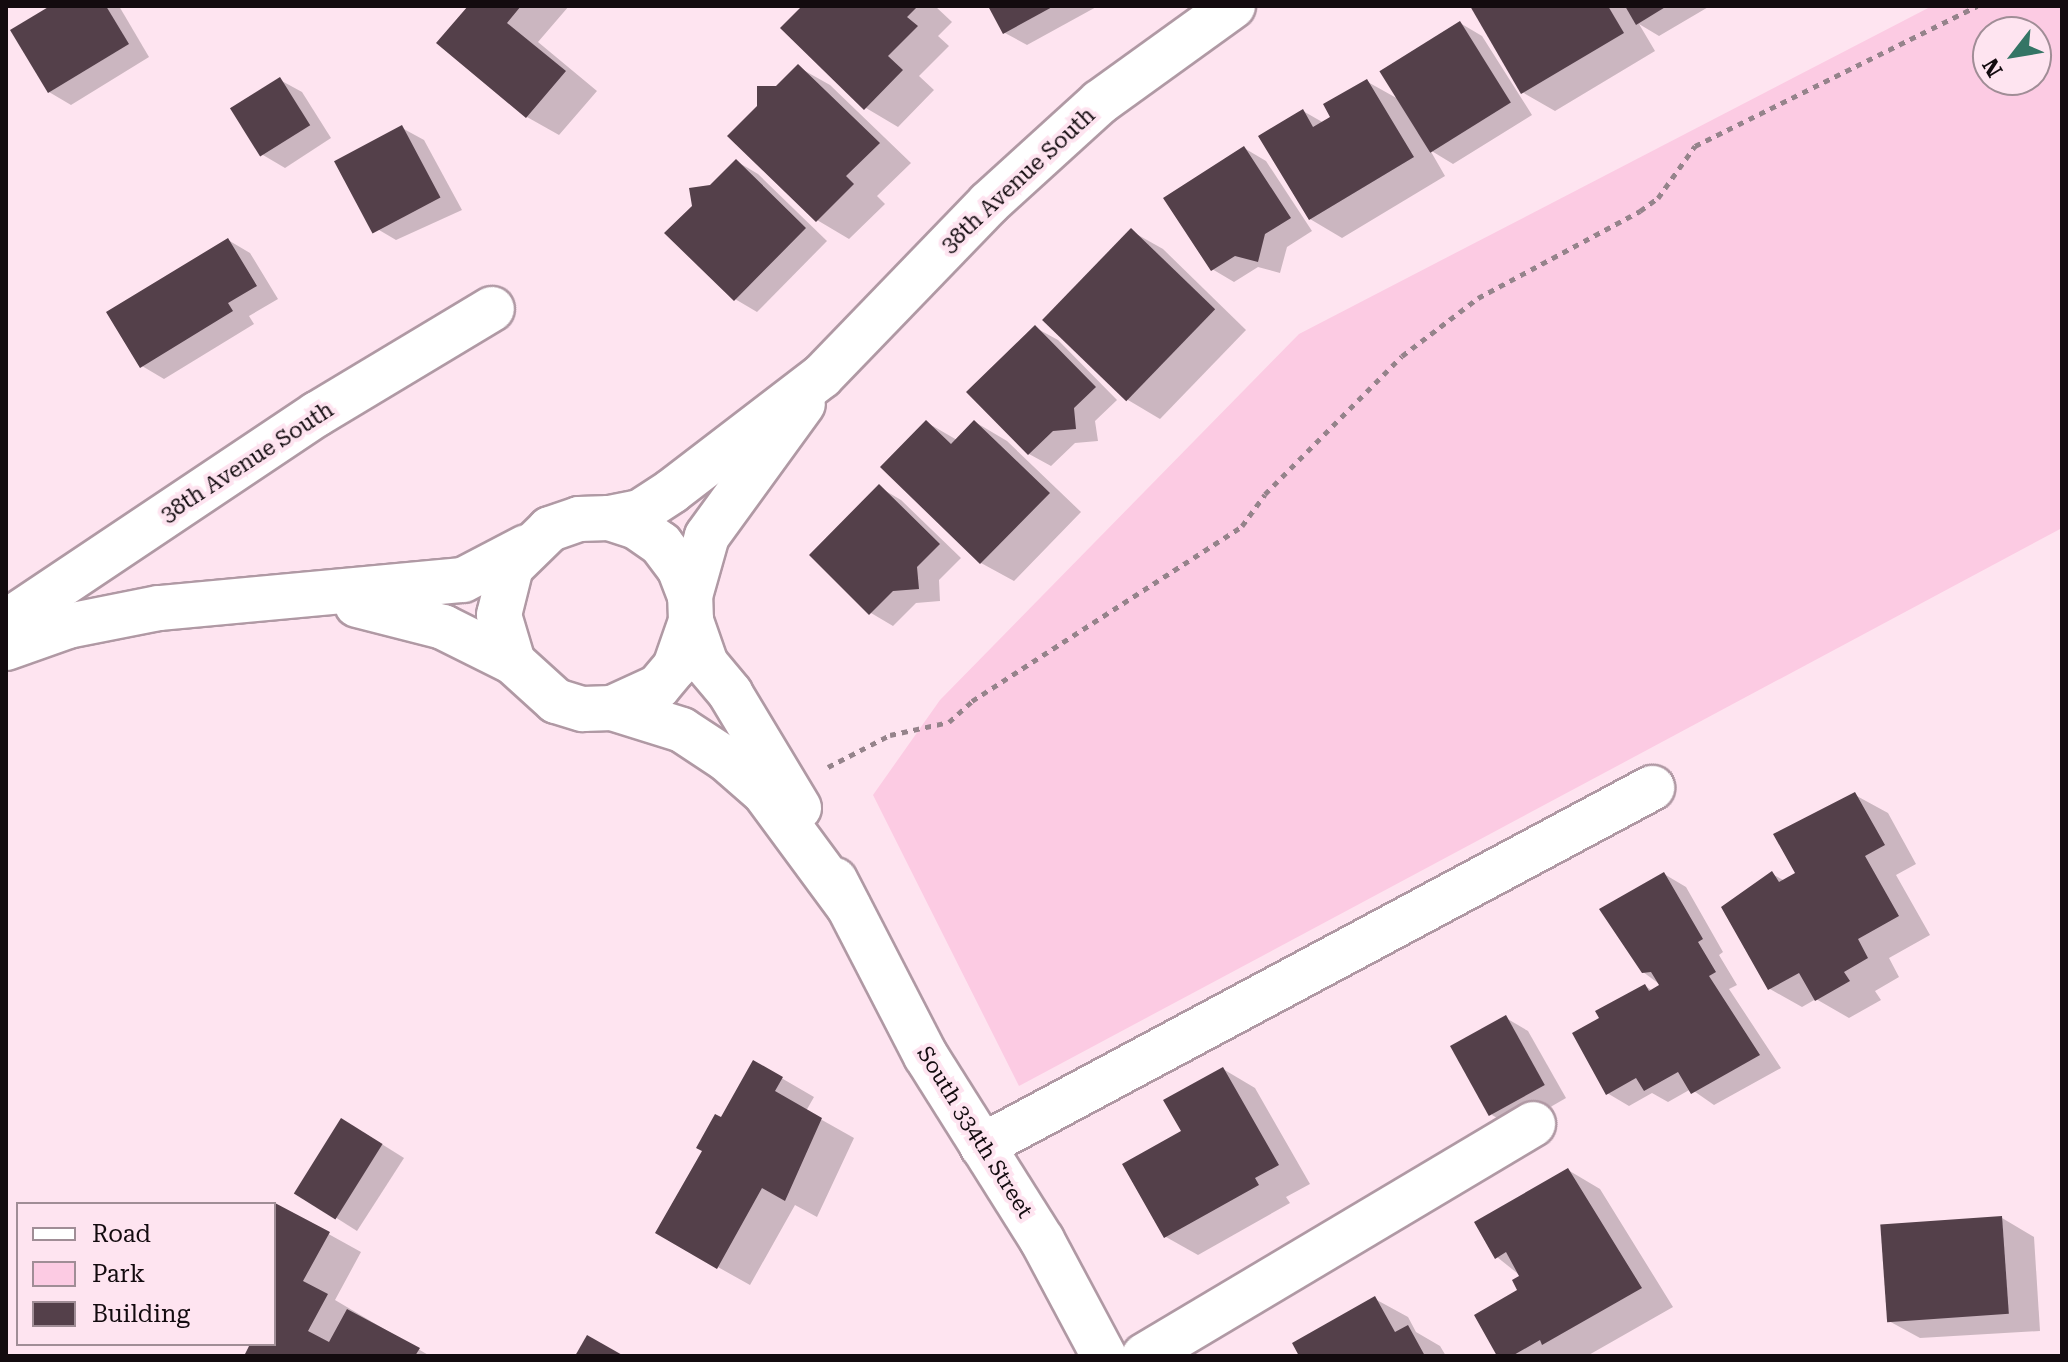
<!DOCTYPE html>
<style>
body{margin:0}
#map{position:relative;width:2068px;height:1362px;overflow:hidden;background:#fee4f0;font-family:"Roboto Serif",serif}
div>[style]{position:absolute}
.green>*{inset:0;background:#fccbe3}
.shadow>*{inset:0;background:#0003}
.building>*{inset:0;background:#54404a;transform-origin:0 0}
.path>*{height:5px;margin-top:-2.5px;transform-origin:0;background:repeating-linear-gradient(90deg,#95838b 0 6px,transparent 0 12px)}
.roads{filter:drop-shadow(2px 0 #b099a4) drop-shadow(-2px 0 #b099a4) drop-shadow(0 2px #b099a4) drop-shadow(0 -2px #b099a4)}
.minor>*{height:44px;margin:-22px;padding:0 22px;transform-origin:22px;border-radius:22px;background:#fff}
span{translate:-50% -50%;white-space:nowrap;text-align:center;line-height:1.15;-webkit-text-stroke:8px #fee4f0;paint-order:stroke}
.street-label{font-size:22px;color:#130b0f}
.frame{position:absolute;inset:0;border:8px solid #130b0f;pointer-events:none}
.legend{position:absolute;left:16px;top:1202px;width:260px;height:144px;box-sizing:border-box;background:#fee4f0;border:2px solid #a08d96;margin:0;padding:10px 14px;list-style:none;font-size:24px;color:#130b0f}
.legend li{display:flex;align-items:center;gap:16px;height:40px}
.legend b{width:40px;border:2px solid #a08d96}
.north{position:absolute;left:1972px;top:16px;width:80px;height:80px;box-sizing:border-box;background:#fee4f0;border:2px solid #a08d96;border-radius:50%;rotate:239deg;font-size:22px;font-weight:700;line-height:32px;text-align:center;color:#130b0f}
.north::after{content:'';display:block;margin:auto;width:28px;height:36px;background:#347565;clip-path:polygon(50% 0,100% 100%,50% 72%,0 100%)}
</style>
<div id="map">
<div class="green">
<i style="clip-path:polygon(evenodd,1932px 6px,2062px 6px,2062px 528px,1019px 1086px,873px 795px,940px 700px,1299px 334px,1932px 6px,1988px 32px,2036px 32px,2036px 80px,1988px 80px,1988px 32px)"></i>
</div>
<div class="shadow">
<i style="clip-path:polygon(54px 6px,119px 6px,149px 57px,71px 105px,49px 92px)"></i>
<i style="clip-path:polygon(470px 6px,569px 6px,538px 42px,597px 91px,559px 135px,527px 117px)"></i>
<i style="clip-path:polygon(805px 6px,935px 6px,952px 22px,938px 36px,949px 46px,919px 76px,934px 90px,898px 127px,866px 108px)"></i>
<i style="clip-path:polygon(990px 6px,1098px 6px,1027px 45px,1005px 33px)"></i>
<i style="clip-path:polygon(1476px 6px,1710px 6px,1659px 36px,1639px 24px,1655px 51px,1555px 111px,1522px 92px)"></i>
<i style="clip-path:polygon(1460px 23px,1482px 36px,1532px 115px,1453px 164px,1430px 150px,1445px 176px,1342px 238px,1310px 219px,1303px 111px,1324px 123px,1366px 81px,1400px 100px)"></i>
<i style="clip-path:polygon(798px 67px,830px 85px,911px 163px,877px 196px,885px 204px,849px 239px,817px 220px,777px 88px)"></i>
<i style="clip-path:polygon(280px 80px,302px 92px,331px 138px,285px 168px,263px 155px)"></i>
<i style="clip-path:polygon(402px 128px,424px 140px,462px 210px,396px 240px,374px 227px)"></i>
<i style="clip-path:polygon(1244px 148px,1266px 161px,1312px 231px,1287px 247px,1280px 273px,1258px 267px,1234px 282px,1212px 269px)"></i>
<i style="clip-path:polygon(736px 161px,758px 174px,827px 241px,757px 312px,735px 299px,711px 187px)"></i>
<i style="clip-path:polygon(1131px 231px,1163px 249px,1246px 330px,1160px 419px,1128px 400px)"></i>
<i style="clip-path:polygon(228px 240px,250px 253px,278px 299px,249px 316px,254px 324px,164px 379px,142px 366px)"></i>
<i style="clip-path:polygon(1036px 328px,1058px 340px,1117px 400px,1095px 421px,1098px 441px,1075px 443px,1051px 466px,1029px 454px)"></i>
<i style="clip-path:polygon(926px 422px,957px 440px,975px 422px,1007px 441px,1081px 512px,1014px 581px,981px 563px,883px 467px)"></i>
<i style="clip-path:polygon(879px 487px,901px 500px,961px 558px,939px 580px,940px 601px,916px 603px,893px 626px,871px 613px)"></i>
<i style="clip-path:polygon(1855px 795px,1888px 813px,1916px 864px,1896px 875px,1930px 935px,1889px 958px,1899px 977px,1875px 991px,1881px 1000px,1849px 1018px,1816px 999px,1802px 1007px,1770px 989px,1772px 874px,1785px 881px,1798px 874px)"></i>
<i style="clip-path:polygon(1664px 874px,1686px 887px,1723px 952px,1719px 955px,1737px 985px,1729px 989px,1781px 1068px,1714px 1105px,1691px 1089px,1668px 1102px,1652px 1093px,1629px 1106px,1607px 1093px,1602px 1018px,1645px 986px,1653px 991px,1662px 986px,1643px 972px)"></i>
<i style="clip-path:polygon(1506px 1018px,1528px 1031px,1566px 1098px,1514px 1128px,1492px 1115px)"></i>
<i style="clip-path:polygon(754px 1062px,814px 1097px,806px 1111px,854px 1138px,817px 1217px,795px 1205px,750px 1285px,657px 1233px)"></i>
<i style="clip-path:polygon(1223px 1069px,1255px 1088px,1310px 1184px,1286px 1197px,1290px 1203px,1198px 1255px,1166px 1237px,1183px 1132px)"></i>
<i style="clip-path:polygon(364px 1133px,404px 1158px,357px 1231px,297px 1193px)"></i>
<i style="clip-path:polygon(1568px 1170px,1600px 1189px,1673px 1307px,1587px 1356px,1499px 1356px,1522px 1277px,1497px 1257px)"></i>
<i style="clip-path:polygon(276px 1205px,361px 1252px,335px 1300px,430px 1356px,246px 1356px,252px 1344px,274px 1344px,274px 1304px,280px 1292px,274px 1289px)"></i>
<i style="clip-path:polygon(2002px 1218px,2034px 1237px,2040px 1331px,1920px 1338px,1887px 1320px)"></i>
<i style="clip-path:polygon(1375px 1299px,1408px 1317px,1416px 1332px,1440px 1346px,1446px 1356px,1301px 1356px)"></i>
</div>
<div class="building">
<i style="clip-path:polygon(50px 6px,106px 6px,129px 44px,48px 93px,10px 30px)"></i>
<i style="clip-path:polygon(468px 6px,521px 6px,507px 23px,566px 71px,526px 118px,436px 43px)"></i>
<i style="clip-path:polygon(802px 6px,918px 6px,907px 17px,918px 26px,888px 56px,903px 70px,864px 110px,780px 28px)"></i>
<i style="clip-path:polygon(988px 6px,1054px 6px,1003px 34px)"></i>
<i style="clip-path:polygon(1470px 6px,1608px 6px,1624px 33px,1521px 94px)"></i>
<i style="clip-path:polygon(1625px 6px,1667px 6px,1636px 25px)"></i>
<i style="left:1460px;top:21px;width:96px;height:95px;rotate:58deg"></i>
<i style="clip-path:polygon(798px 64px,880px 143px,846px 176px,854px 184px,816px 222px,727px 136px,757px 106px,757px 86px,776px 86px)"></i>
<i style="left:280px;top:77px;width:57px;height:59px;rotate:58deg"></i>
<i style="clip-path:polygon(1367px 79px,1414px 157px,1309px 220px,1258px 136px,1303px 109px,1313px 127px,1330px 117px,1323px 104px)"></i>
<i style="left:402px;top:125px;width:82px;height:77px;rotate:62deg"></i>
<i style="clip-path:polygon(1244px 146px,1291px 218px,1265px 234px,1258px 262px,1235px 256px,1211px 271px,1163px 198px)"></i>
<i style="clip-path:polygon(736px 159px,806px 228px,734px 301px,664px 233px,692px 206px,689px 188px,710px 185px)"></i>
<i style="left:1131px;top:228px;width:117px;height:128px;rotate:44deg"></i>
<i style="clip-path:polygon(228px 238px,257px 286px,228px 303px,233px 311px,140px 368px,106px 312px)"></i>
<i style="clip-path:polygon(1035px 325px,1096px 387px,1074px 408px,1076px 429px,1053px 431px,1028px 455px,966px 392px)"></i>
<i style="clip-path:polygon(926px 420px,951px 444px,974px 420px,1050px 493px,980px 564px,880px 467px)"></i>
<i style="clip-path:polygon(879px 484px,940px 544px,917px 567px,919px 589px,893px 591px,869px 615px,809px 555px)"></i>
<i style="clip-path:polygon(1855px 792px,1885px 845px,1865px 856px,1899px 916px,1858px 939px,1868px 958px,1844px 972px,1850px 981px,1815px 1001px,1799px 973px,1768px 990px,1721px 907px,1772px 871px,1779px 882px,1795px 873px,1773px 834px)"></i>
<i style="clip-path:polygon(1664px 872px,1703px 939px,1698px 942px,1716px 972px,1709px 976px,1760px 1055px,1691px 1094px,1678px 1072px,1644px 1091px,1636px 1078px,1606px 1095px,1572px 1033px,1599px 1018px,1595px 1011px,1645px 984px,1649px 991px,1659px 985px,1651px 972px,1642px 973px,1599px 909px)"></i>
<i style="left:1506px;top:1015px;width:80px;height:64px;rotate:61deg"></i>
<i style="clip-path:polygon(753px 1060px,783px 1077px,775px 1091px,822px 1118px,785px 1201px,762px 1188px,717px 1269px,655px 1233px,702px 1151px,696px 1148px,715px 1114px,721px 1117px)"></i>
<i style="clip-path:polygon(1223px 1067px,1279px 1165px,1255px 1178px,1259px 1185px,1164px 1238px,1122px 1164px,1181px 1131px,1163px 1100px)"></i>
<i style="left:341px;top:1118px;width:49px;height:89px;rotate:32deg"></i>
<i style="clip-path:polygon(1568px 1168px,1642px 1288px,1542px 1345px,1540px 1340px,1512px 1356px,1497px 1356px,1474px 1315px,1517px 1290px,1512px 1280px,1519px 1276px,1506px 1252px,1495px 1259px,1474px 1222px)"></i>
<i style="clip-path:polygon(275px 1203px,330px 1232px,303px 1281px,328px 1294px,308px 1331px,329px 1342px,347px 1309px,420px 1348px,415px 1356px,244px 1356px,250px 1344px,274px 1344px)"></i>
<i style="left:2002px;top:1216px;width:98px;height:122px;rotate:86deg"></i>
<i style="clip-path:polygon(1375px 1296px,1395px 1332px,1408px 1325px,1425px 1356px,1299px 1356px,1292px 1343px)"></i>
<i style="clip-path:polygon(587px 1335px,624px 1356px,575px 1356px)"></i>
</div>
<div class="path">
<i style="left:828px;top:767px;width:70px;rotate:-27.3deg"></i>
<i style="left:890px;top:735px;width:60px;rotate:-12.4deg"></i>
<i style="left:949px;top:722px;width:31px;rotate:-42deg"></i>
<i style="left:972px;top:701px;width:322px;rotate:-32.9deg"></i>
<i style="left:1242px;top:526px;width:39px;rotate:-54deg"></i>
<i style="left:1265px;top:494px;width:194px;rotate:-45.2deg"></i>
<i style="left:1402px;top:356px;width:96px;rotate:-37.3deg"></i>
<i style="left:1478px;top:298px;width:184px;rotate:-28.2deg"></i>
<i style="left:1640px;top:211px;width:22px;rotate:-36deg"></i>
<i style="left:1658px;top:198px;width:64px;rotate:-54.6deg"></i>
<i style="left:1695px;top:146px;width:315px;rotate:-26.4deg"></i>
</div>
<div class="roads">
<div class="minor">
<i style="left:609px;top:518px;width:32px;rotate:-11deg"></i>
<i style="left:640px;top:512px;width:38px;rotate:-33deg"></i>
<i style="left:672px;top:491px;width:189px;rotate:-37.5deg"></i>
<i style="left:822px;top:376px;width:240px;rotate:-46deg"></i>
<i style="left:989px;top:203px;width:150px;rotate:-42.3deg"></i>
<i style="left:1100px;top:102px;width:164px;rotate:-35.8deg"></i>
<i style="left:690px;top:596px;width:62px;rotate:-74.2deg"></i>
<i style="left:707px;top:536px;width:163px;rotate:-54deg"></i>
<i style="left:357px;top:605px;width:89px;rotate:14.3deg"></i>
<i style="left:443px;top:627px;width:78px;rotate:26.6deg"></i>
<i style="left:691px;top:621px;width:46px;rotate:70.8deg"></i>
<i style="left:706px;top:664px;width:38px;rotate:50deg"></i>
<i style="left:730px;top:693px;width:134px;rotate:59deg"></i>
<i style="left:6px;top:622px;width:374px;rotate:-33.8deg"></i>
<i style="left:317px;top:414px;width:204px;rotate:-31deg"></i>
<i style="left:6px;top:648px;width:66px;rotate:-19.5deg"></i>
<i style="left:68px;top:626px;width:93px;rotate:-11.2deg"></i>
<i style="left:159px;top:608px;width:305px;rotate:-5.3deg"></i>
<i style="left:463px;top:580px;width:71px;rotate:-27.6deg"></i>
<i style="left:612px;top:708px;width:51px;rotate:-24.5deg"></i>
<i style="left:658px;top:687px;width:26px;rotate:-50deg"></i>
<i style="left:675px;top:667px;width:49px;rotate:-70.8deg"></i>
<i style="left:691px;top:621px;width:25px;rotate:-92deg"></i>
<i style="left:690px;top:596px;width:30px;rotate:-111deg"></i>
<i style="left:679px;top:568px;width:30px;rotate:-127deg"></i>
<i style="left:661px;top:544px;width:29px;rotate:-145deg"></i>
<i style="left:637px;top:527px;width:29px;rotate:-162deg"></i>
<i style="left:609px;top:518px;width:30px;rotate:178deg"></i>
<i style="left:579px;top:519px;width:31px;rotate:161deg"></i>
<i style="left:550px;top:529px;width:54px;rotate:135.7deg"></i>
<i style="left:511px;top:567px;width:49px;rotate:104deg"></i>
<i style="left:499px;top:615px;width:49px;rotate:73.4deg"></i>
<i style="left:513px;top:662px;width:58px;rotate:42.2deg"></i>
<i style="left:556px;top:701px;width:28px;rotate:17deg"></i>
<i style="left:583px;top:709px;width:29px;rotate:-2deg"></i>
<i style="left:612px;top:708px;width:73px;rotate:17.4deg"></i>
<i style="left:682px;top:730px;width:53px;rotate:33.4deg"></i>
<i style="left:726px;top:759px;width:50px;rotate:41deg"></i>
<i style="left:764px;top:792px;width:142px;rotate:53.6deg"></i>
<i style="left:835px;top:880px;width:198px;rotate:62.7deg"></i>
<i style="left:926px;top:1056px;width:218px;rotate:57.8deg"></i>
<i style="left:1042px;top:1240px;width:132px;rotate:61.9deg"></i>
<i style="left:982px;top:1146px;width:760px;rotate:-28.12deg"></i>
<i style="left:1144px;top:1356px;width:453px;rotate:-30.8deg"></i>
</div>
</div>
<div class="street-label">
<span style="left:1018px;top:180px;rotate:-43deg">38th Avenue South</span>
<span style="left:247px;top:462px;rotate:-33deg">38th Avenue South</span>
<span style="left:975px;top:1132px;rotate:58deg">South 334th Street</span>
</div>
<div class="frame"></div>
<ul class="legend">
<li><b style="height:10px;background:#fff"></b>Road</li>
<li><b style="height:22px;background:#fccbe3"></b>Park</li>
<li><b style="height:22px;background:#54404a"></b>Building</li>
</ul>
<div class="north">N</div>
</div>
